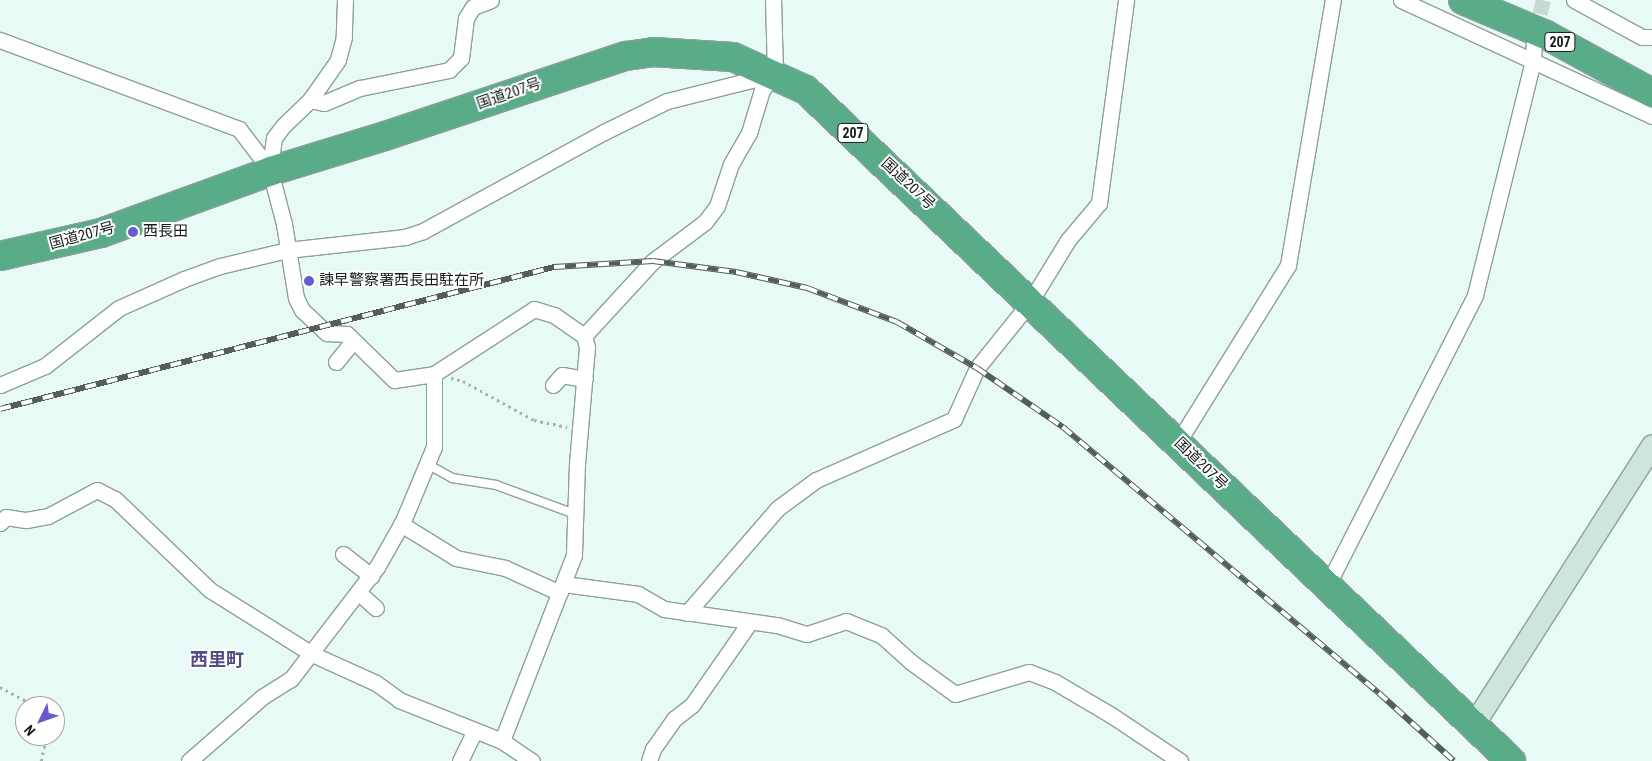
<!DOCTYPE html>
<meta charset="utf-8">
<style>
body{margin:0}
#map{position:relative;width:1652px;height:761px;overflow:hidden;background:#e7faf6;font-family:"Roboto Condensed","Noto Sans JP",sans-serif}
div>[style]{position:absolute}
.street-tunnel>*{height:15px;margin-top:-7.5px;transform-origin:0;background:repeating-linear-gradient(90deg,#c8d9d5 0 15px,transparent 0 23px)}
.path>*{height:2.5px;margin-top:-1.25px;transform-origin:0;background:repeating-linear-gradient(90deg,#a3b2af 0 2.5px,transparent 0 6.5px)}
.roads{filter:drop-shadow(1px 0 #8ea09c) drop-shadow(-1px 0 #8ea09c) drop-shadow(0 1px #8ea09c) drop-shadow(0 -1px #8ea09c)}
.lane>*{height:8px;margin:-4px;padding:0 4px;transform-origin:4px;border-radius:4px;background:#fff}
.street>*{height:15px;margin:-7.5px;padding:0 7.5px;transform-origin:7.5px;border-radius:7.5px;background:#fff}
.secondary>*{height:21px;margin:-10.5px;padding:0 10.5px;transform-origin:10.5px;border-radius:10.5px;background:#cde6db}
.highway>*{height:28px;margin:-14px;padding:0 14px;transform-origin:14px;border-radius:14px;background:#58ac87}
.rail>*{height:5.5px;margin-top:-2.75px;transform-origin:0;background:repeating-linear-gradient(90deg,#fff 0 11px,#535d5b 0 22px);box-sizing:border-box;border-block:1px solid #535d5b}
.dots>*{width:14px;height:14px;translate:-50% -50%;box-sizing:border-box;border:2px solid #fff;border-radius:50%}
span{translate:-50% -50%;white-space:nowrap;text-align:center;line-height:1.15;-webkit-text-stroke:4px #fff;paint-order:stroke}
.shield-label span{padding:1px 4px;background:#fff;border:1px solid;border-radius:4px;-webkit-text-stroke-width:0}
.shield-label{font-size:14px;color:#161d1c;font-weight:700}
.street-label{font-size:15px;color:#161d1c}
.poi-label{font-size:15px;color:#161d1c}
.left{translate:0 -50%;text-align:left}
.quarter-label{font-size:18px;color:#4f4d8b;font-weight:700}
.north{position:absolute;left:15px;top:696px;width:50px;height:50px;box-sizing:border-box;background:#fff;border:1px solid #a2a5a4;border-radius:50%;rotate:228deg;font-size:14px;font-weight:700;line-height:20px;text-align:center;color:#161d1c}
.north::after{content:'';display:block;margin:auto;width:18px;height:22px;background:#665ad4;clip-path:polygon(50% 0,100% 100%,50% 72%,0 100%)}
</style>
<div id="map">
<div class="street-tunnel">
<i style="left:1535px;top:36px;width:37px;rotate:-77deg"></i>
</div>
<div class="path">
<i style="left:451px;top:378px;width:12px;rotate:14deg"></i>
<i style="left:463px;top:381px;width:81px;rotate:28.8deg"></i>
<i style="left:534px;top:420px;width:34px;rotate:12deg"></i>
<i style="left:0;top:687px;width:41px;rotate:27.8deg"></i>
<i style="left:41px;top:761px;width:26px;rotate:-77deg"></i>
</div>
<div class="roads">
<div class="lane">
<i style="left:427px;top:464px;width:29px;rotate:29deg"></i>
<i style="left:452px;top:478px;width:45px;rotate:9deg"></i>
<i style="left:496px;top:485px;width:84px;rotate:20.2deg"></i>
</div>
<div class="street">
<i style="left:345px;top:0;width:37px;rotate:92deg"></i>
<i style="left:344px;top:37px;width:24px;rotate:105deg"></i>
<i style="left:338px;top:60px;width:49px;rotate:125deg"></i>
<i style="left:310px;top:100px;width:37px;rotate:136deg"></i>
<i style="left:283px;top:126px;width:15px;rotate:127deg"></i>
<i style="left:274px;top:138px;width:15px;rotate:98deg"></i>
<i style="left:272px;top:153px;width:29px;rotate:88deg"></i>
<i style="left:273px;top:182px;width:43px;rotate:75.3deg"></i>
<i style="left:284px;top:224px;width:75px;rotate:80.8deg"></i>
<i style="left:296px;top:298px;width:13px;rotate:63deg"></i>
<i style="left:302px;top:310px;width:34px;rotate:43deg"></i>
<i style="left:327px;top:333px;width:20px;rotate:3deg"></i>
<i style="left:347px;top:334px;width:66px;rotate:44.4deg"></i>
<i style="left:394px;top:380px;width:40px;rotate:-8.5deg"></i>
<i style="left:434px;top:374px;width:119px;rotate:-33deg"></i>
<i style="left:534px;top:309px;width:21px;rotate:17deg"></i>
<i style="left:554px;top:315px;width:37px;rotate:35deg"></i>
<i style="left:584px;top:336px;width:11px;rotate:75deg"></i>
<i style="left:587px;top:347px;width:116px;rotate:94.9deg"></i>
<i style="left:577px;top:463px;width:92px;rotate:91.9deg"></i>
<i style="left:574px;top:555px;width:199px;rotate:111.2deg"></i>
<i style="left:1401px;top:0;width:277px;rotate:24.8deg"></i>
<i style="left:1574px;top:0;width:77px;rotate:28.6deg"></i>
<i style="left:1642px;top:37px;width:10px"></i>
<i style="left:0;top:40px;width:255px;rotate:20.4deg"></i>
<i style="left:239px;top:129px;width:53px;rotate:52.7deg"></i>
<i style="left:310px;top:100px;width:14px;rotate:12deg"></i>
<i style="left:324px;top:103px;width:39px;rotate:-23deg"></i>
<i style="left:360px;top:88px;width:91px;rotate:-11.4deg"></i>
<i style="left:449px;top:70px;width:17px;rotate:-45deg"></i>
<i style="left:461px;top:58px;width:40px;rotate:-82.9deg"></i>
<i style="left:466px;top:18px;width:13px;rotate:-58deg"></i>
<i style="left:473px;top:7px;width:19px;rotate:-21deg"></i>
<i style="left:584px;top:336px;width:102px;rotate:-47.4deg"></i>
<i style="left:653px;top:261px;width:65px;rotate:-36.9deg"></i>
<i style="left:705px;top:222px;width:20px;rotate:-53deg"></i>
<i style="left:717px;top:206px;width:44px;rotate:-71.6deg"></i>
<i style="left:731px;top:164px;width:36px;rotate:-60deg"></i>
<i style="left:749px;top:133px;width:45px;rotate:-73.2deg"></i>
<i style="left:762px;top:90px;width:21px;rotate:-51deg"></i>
<i style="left:775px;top:74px;width:74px;rotate:-91.5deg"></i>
<i style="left:336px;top:362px;width:27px;rotate:-51deg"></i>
<i style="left:0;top:385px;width:49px;rotate:-22.9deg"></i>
<i style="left:45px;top:366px;width:94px;rotate:-38.1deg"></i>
<i style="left:119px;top:308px;width:71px;rotate:-24deg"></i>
<i style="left:184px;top:279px;width:38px;rotate:-20deg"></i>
<i style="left:220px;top:266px;width:69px;rotate:-13.4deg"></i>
<i style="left:287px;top:250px;width:119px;rotate:-6.3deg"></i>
<i style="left:405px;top:237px;width:19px;rotate:-18deg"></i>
<i style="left:423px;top:231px;width:206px;rotate:-28.7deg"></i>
<i style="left:604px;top:132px;width:70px;rotate:-26.2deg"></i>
<i style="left:667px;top:101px;width:107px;rotate:-14deg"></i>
<i style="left:553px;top:385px;width:13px;rotate:-48deg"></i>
<i style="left:562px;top:375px;width:23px;rotate:10deg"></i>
<i style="left:1178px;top:442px;width:208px;rotate:-58.1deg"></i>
<i style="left:1288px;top:265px;width:269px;rotate:-80.4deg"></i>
<i style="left:0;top:523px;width:8px;rotate:-45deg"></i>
<i style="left:6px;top:517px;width:20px;rotate:9deg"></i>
<i style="left:26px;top:520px;width:22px;rotate:-10deg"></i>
<i style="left:48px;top:516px;width:55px;rotate:-28deg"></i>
<i style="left:97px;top:490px;width:20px;rotate:27deg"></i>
<i style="left:115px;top:499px;width:132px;rotate:43.8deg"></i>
<i style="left:210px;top:590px;width:120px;rotate:32.1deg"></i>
<i style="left:312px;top:654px;width:70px;rotate:24.4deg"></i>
<i style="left:376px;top:683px;width:29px;rotate:36deg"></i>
<i style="left:399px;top:700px;width:111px;rotate:21.7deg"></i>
<i style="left:502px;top:741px;width:36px;rotate:34deg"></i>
<i style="left:401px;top:524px;width:65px;rotate:31.7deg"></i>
<i style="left:456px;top:558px;width:50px;rotate:11.5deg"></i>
<i style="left:505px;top:568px;width:60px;rotate:24.4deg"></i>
<i style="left:343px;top:554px;width:36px;rotate:38deg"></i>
<i style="left:564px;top:584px;width:75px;rotate:7.7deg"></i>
<i style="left:638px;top:594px;width:30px;rotate:30deg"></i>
<i style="left:664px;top:609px;width:114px;rotate:8.1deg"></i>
<i style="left:777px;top:625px;width:31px;rotate:17deg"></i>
<i style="left:807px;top:634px;width:41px;rotate:-18.4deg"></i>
<i style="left:846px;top:621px;width:38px;rotate:22deg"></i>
<i style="left:881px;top:635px;width:40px;rotate:42deg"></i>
<i style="left:911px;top:662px;width:54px;rotate:36deg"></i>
<i style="left:955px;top:694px;width:77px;rotate:-16.6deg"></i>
<i style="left:1029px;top:672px;width:28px;rotate:21deg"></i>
<i style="left:1055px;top:682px;width:65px;rotate:30.5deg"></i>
<i style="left:1111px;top:715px;width:83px;rotate:33.7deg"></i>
<i style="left:1327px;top:586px;width:326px;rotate:-63deg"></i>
<i style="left:1475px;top:295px;width:242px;rotate:-76.1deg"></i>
<i style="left:1533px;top:60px;width:18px;rotate:-87deg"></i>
<i style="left:358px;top:592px;width:24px;rotate:42deg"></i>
<i style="left:687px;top:613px;width:139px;rotate:-49.1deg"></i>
<i style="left:778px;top:508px;width:47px;rotate:-36.4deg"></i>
<i style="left:816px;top:480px;width:151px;rotate:-23.8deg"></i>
<i style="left:954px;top:419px;width:56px;rotate:-65.7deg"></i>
<i style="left:977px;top:368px;width:85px;rotate:-51.2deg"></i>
<i style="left:1030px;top:302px;width:73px;rotate:-58.5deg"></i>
<i style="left:1068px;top:240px;width:48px;rotate:-50deg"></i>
<i style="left:1099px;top:203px;width:205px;rotate:-82.4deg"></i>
<i style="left:189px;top:761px;width:97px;rotate:-41.2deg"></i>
<i style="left:262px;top:697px;width:34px;rotate:-32deg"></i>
<i style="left:291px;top:679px;width:141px;rotate:-52.5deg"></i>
<i style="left:377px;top:567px;width:53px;rotate:-60.5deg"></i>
<i style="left:403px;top:521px;width:80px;rotate:-67.3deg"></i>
<i style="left:434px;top:447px;width:73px;rotate:-90deg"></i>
<i style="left:460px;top:761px;width:32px;rotate:-64deg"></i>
<i style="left:649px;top:761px;width:13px;rotate:-72deg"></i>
<i style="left:653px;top:749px;width:37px;rotate:-55deg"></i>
<i style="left:674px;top:719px;width:23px;rotate:-38deg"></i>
<i style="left:692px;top:705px;width:101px;rotate:-55.1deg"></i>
</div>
<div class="secondary">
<i style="left:1473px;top:725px;width:332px;rotate:-57.4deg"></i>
</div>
<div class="highway">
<i style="left:1463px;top:0;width:90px;rotate:22.9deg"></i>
<i style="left:1546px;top:35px;width:121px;rotate:28.7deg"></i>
<i style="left:0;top:256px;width:104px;rotate:-12.8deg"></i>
<i style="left:101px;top:233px;width:181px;rotate:-20deg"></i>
<i style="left:271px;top:171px;width:119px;rotate:-17.1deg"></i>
<i style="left:385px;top:136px;width:254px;rotate:-18.4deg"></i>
<i style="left:626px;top:56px;width:27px;rotate:-8deg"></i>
<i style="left:653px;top:52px;width:80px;rotate:3.6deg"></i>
<i style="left:733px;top:57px;width:80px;rotate:24.3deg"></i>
<i style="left:806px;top:90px;width:973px;rotate:43.58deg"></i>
</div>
</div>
<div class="rail">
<i style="left:0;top:409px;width:572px;rotate:-14.38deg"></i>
<i style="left:554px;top:267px;width:99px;rotate:-3.5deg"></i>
<i style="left:653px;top:261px;width:84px;rotate:7.5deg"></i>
<i style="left:736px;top:272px;width:73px;rotate:12.7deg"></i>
<i style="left:807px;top:288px;width:96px;rotate:20.7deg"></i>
<i style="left:897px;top:322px;width:92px;rotate:29.9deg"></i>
<i style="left:977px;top:368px;width:104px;rotate:34.5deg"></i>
<i style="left:1063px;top:427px;width:413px;rotate:40.1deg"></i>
<i style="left:1379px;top:693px;width:101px;rotate:42.2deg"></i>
</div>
<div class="dots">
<i style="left:133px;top:232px;background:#665ad4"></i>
<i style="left:309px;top:281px;background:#665ad4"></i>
</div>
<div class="shield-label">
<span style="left:1560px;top:42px">207</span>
<span style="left:853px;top:133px">207</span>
</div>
<div class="street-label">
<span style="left:509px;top:94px;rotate:-19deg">国道207号</span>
<span style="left:908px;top:184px;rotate:43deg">国道207号</span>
<span style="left:82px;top:236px;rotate:-15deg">国道207号</span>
<span style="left:1201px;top:464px;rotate:44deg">国道207号</span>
</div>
<div class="poi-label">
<span class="left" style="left:143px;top:232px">西長田</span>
<span class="left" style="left:319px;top:281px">諫早警察署西長田駐在所</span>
</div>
<div class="quarter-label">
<span style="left:217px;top:660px">西里町</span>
</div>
<div class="north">N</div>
</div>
